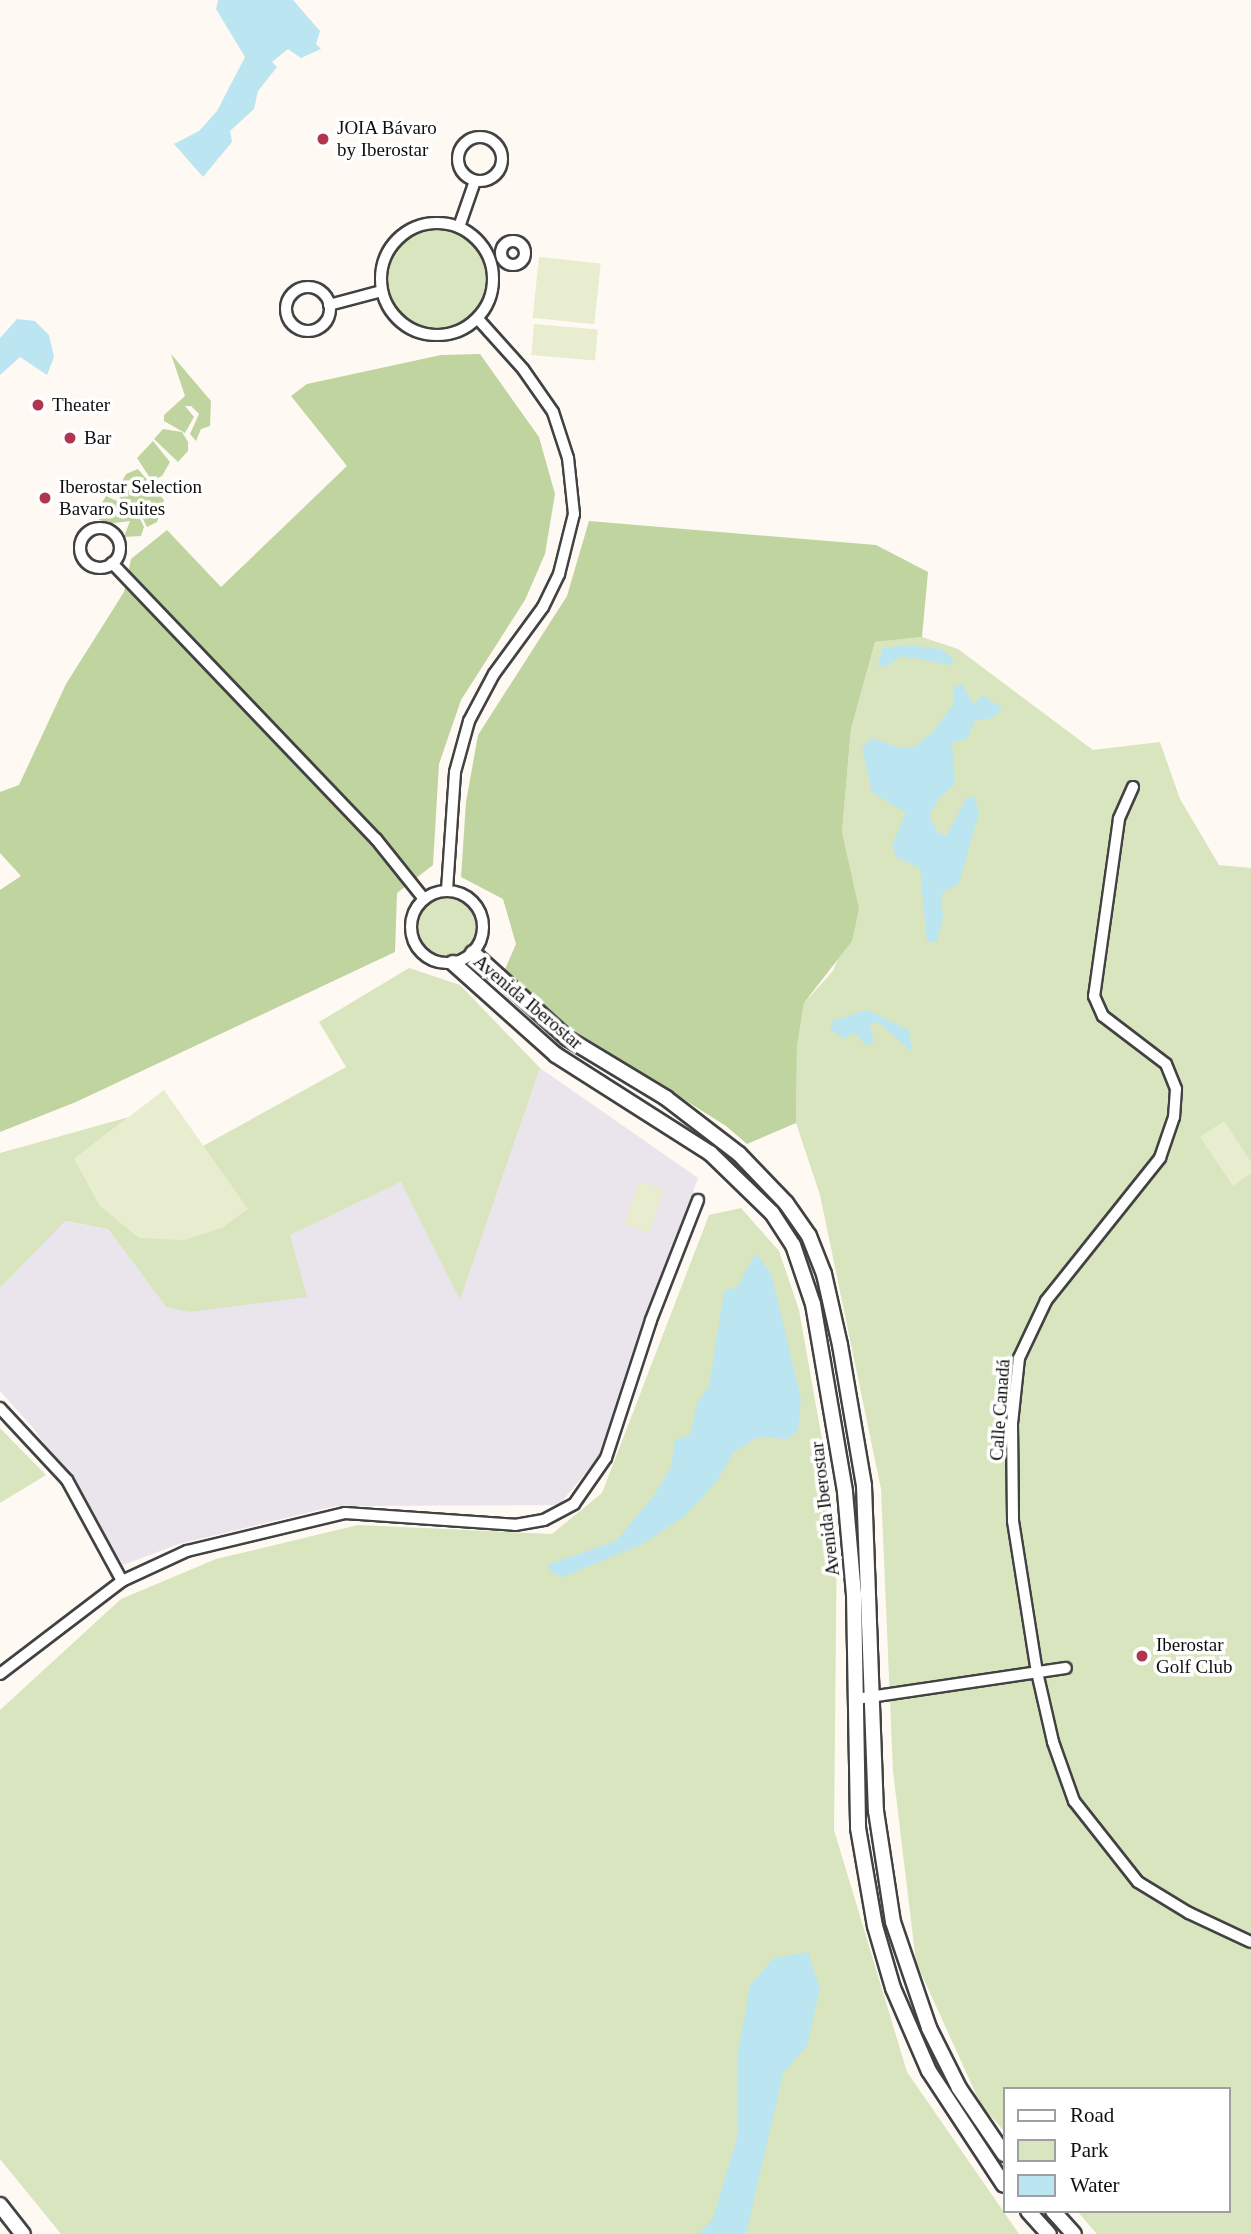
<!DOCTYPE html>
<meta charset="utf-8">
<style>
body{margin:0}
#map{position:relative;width:1251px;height:2234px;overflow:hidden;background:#fef9f2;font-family:"Times New Roman",serif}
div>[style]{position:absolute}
.industrial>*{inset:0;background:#eae4ec}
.green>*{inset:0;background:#d9e5be}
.round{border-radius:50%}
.forest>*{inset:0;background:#c0d49f}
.pitch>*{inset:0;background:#e8edcf;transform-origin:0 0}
.water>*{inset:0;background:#bbe5f0}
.roads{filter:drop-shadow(2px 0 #424242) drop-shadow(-2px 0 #424242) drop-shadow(0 2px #424242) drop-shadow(0 -2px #424242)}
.minor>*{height:10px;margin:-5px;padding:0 5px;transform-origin:5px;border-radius:5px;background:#fff}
.minor>.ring{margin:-5px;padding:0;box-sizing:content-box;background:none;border:10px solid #fff;border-radius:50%}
.tertiary>*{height:14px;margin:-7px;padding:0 7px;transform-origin:7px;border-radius:7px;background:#fff}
.dots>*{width:19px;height:19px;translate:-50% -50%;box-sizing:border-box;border:4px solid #fff;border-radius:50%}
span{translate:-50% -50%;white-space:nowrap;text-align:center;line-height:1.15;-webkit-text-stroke:7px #fff;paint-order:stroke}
.poi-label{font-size:19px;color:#0f0f0f}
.left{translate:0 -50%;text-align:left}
.street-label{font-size:19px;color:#0f0f0f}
.legend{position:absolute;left:1003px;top:2087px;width:228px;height:126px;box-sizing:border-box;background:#fff;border:2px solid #9f9f9f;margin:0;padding:9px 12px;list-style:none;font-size:21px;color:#0f0f0f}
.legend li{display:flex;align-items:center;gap:14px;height:35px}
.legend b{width:35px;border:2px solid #9f9f9f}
</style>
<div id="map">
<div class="industrial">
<i style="clip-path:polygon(540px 1068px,698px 1178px,598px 1458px,559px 1505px,335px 1506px,179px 1544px,123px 1565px,35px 1430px,0 1391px,0 1288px,64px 1221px,108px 1229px,166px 1307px,306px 1296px,289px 1235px,401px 1182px,460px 1299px)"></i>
</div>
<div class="green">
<i class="round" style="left:381px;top:223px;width:112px;height:112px"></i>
<i style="clip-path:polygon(922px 637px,958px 649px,1093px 750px,1160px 742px,1180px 799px,1219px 865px,1251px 868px,1251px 2234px,1097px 2234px,1077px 2211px,1228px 2211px,1228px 2089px,1004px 2089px,1004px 2131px,981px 2105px,916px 1962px,893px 1771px,881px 1489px,820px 1195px,796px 1123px,797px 1046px,804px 1003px,833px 971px,858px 909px,842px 832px,851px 729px,875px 642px)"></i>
<i class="round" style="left:411px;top:891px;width:72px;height:72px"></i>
<i style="clip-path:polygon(409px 968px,460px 985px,540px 1068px,460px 1300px,401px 1182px,290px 1235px,307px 1297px,190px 1312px,166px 1307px,108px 1229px,65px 1221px,0 1288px,0 1153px,129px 1117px,74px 1159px,247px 1209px,203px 1146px,346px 1067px,319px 1022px)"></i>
<i style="clip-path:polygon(741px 1208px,779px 1251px,799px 1310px,837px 1524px,834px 1830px,907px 2072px,1019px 2234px,61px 2234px,0 2159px,0 1710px,121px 1599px,216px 1559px,358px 1525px,552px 1534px,602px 1493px,709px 1215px)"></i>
<i style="clip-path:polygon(0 1428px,46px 1475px,0 1503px)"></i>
</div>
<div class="forest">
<i style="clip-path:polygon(171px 354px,211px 401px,210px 426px,201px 429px,196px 441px,190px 434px,199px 414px,191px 406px,185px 406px,194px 417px,185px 433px,164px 421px,164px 415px,185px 396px)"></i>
<i style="clip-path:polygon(480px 354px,539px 437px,555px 494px,545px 554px,525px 600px,461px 700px,439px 764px,433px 865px,397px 893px,395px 952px,76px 1102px,0 1132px,0 890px,21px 876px,0 853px,0 792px,19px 785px,66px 684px,124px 592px,131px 559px,167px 530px,221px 587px,347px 466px,291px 396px,307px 384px,441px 355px)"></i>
<i style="clip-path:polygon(163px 429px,182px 432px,188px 442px,188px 451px,178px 462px,154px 439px)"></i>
<i style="clip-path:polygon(153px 441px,170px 462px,162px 476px,152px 481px,137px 458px)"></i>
<i style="clip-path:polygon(138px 469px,164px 500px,157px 522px,147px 527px,141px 515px,130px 510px,116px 493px,126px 474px)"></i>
<i style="clip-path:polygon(106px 496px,117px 501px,123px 514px,139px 517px,144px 527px,141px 536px,124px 537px,130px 521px,106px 524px,94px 516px)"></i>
<i style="clip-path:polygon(589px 521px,876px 545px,928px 572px,922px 637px,875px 642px,851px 729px,842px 832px,859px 909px,852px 941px,804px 1003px,797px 1046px,796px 1123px,747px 1144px,726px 1126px,567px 1026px,503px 974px,516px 944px,503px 899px,461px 877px,466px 802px,478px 735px,567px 596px)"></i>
</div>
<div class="pitch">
<i style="left:539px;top:257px;width:62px;height:61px;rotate:6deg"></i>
<i style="left:534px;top:324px;width:64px;height:31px;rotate:5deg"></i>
<i style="clip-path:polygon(164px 1090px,248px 1209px,222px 1228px,184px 1240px,139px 1238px,100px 1206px,74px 1159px)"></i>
<i style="clip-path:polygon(1224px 1121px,1251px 1162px,1251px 1173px,1233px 1186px,1200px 1137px)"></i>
<i style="left:639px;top:1181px;width:26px;height:46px;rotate:18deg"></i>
</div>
<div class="water">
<i style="clip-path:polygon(218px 0,293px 0,320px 31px,316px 44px,321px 49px,301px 58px,288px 49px,272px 62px,277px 67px,258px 91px,254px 109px,230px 131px,232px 142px,203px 177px,174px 144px,199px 131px,217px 111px,245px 57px,216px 9px)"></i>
<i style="clip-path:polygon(17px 319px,35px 321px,49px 335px,54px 357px,47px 375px,20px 357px,0 375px,0 338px)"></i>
<i style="clip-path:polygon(910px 645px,941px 649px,954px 660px,951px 665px,902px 656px,885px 667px,878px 666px,882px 648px)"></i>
<i style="clip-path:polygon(962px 684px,974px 705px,982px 695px,1003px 708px,992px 718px,975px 721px,967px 739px,952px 743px,955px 784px,939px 798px,929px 816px,938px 833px,946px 836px,967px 797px,975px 798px,979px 813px,959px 883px,941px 894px,943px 917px,937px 942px,927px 942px,920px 868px,897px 858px,892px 845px,906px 813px,872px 792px,862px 748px,872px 738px,897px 747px,913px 747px,934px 731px,953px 705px,954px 687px)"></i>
<i style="clip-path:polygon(867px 1010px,909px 1030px,912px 1052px,878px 1022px,870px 1025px,874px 1043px,865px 1045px,854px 1032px,844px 1039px,830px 1029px,832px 1021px)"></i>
<i style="clip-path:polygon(756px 1253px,771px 1274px,801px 1398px,798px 1431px,787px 1439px,758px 1437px,733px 1453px,717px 1481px,686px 1515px,643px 1544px,563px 1577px,552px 1573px,547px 1565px,616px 1541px,652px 1498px,671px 1467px,675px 1440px,690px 1435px,697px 1403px,709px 1386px,724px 1291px,737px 1287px)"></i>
<i style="clip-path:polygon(808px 1952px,820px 1989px,807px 2046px,783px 2074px,746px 2234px,699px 2234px,713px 2218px,737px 2138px,738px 2053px,750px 1985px,774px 1958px)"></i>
</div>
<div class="roads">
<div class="minor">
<i class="ring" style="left:458px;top:137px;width:34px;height:34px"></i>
<i class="ring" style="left:381px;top:223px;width:102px;height:102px"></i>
<i style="left:459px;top:227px;width:49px;rotate:-70.8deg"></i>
<i class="ring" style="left:501px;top:241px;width:14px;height:14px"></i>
<i class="ring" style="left:286px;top:287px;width:34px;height:34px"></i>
<i style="left:329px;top:305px;width:55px;rotate:-14.8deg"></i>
<i class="ring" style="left:80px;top:528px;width:30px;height:30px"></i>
<i style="left:112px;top:563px;width:382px;rotate:46.3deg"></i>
<i style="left:376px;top:839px;width:77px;rotate:51.3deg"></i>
<i style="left:1133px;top:787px;width:35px;rotate:114deg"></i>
<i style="left:1119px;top:819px;width:179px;rotate:98deg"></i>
<i style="left:1094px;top:996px;width:22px;rotate:66deg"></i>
<i style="left:1103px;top:1016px;width:79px;rotate:37.3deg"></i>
<i style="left:1166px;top:1064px;width:27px;rotate:68deg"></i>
<i style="left:1176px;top:1089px;width:28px;rotate:94deg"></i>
<i style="left:1174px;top:1117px;width:43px;rotate:108.9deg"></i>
<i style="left:1160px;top:1158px;width:183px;rotate:128.6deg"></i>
<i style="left:1046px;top:1301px;width:63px;rotate:115.3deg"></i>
<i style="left:1019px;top:1358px;width:66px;rotate:96.1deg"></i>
<i style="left:1012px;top:1424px;width:97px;rotate:89.4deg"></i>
<i style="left:1013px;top:1521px;width:153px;rotate:81deg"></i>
<i style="left:1037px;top:1672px;width:72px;rotate:77.1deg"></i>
<i style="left:1053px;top:1742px;width:63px;rotate:70.4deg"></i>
<i style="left:1074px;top:1801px;width:103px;rotate:51.7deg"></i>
<i style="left:1138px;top:1882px;width:60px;rotate:31.3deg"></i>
<i style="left:1189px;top:1913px;width:68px;rotate:25.1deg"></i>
<i style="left:447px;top:890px;width:118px;rotate:-86.1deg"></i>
<i style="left:455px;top:772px;width:53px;rotate:-74.6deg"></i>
<i style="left:469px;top:721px;width:53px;rotate:-62deg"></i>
<i style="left:494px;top:674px;width:83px;rotate:-53.8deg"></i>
<i style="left:543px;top:607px;width:37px;rotate:-64deg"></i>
<i style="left:559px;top:574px;width:62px;rotate:-76deg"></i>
<i style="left:574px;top:514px;width:56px;rotate:-96.1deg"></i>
<i style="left:568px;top:458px;width:48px;rotate:-108.1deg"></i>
<i style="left:553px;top:412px;width:52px;rotate:-124.9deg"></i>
<i style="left:523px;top:369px;width:67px;rotate:-132deg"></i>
<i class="ring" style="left:411px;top:891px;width:62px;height:62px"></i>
<i style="left:0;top:1408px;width:98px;rotate:47.1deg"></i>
<i style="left:67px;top:1480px;width:115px;rotate:61.4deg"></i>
<i style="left:0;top:1674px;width:153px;rotate:-37.3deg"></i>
<i style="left:122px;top:1581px;width:72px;rotate:-24.8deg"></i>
<i style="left:187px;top:1551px;width:163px;rotate:-13.5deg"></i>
<i style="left:345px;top:1513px;width:170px;rotate:4deg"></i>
<i style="left:515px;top:1525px;width:29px;rotate:-10deg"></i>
<i style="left:544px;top:1520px;width:34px;rotate:-28deg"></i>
<i style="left:574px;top:1504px;width:56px;rotate:-55.2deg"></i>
<i style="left:606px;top:1458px;width:145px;rotate:-71.9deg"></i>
<i style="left:651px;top:1320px;width:129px;rotate:-68.6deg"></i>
<i style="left:856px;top:1699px;width:212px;rotate:-8.4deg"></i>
</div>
<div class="tertiary">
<i style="left:473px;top:953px;width:127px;rotate:42.1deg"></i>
<i style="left:567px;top:1038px;width:116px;rotate:31.2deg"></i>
<i style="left:666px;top:1098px;width:92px;rotate:37.5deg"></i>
<i style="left:739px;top:1154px;width:68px;rotate:46.2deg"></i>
<i style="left:786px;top:1203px;width:40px;rotate:55.1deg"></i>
<i style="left:809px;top:1236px;width:41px;rotate:68.5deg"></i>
<i style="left:824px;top:1274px;width:73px;rotate:77.3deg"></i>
<i style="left:840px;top:1345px;width:143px;rotate:80.3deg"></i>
<i style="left:864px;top:1486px;width:325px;rotate:87.9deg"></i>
<i style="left:876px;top:1811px;width:112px;rotate:81.3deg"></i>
<i style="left:893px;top:1922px;width:112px;rotate:71.2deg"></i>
<i style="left:929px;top:2028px;width:67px;rotate:63.4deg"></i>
<i style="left:959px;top:2088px;width:80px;rotate:55.7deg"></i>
<i style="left:453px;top:963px;width:138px;rotate:41.8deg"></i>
<i style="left:556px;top:1055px;width:183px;rotate:32.5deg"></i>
<i style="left:710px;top:1153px;width:86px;rotate:44.1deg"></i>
<i style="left:772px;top:1213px;width:38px;rotate:57deg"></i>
<i style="left:793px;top:1245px;width:62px;rotate:71.3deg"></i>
<i style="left:813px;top:1304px;width:191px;rotate:80.3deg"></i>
<i style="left:845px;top:1492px;width:102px;rotate:85deg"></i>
<i style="left:854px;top:1594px;width:234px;rotate:89deg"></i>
<i style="left:858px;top:1828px;width:99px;rotate:80.2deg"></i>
<i style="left:875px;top:1926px;width:65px;rotate:73.8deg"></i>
<i style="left:893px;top:1988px;width:90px;rotate:66.6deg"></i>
<i style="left:929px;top:2071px;width:136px;rotate:56.7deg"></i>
<i style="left:0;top:2205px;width:37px;rotate:52deg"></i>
<i style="left:1028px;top:2211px;width:31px;rotate:48deg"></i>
<i style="left:1053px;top:2211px;width:31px;rotate:48deg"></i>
</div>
</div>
<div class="dots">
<i style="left:323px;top:139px;background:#b0354f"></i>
<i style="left:38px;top:405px;background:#b0354f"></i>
<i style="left:70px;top:438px;background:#b0354f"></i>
<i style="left:45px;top:498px;background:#b0354f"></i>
<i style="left:1142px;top:1656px;background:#b0354f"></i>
</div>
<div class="poi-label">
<span class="left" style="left:337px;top:139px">JOIA Bávaro<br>by Iberostar</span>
<span class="left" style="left:52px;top:405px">Theater</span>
<span class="left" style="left:84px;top:438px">Bar</span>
<span class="left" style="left:59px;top:498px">Iberostar Selection<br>Bavaro Suites</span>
<span class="left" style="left:1156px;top:1656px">Iberostar<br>Golf Club</span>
</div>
<div class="street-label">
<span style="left:528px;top:1002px;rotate:40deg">Avenida Iberostar</span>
<span style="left:1000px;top:1410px;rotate:-86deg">Calle Canadá</span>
<span style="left:825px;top:1509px;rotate:-97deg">Avenida Iberostar</span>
</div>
<ul class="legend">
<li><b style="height:9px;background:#fff"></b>Road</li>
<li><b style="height:19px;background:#d9e5be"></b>Park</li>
<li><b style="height:19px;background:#bbe5f0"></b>Water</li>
</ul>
</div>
